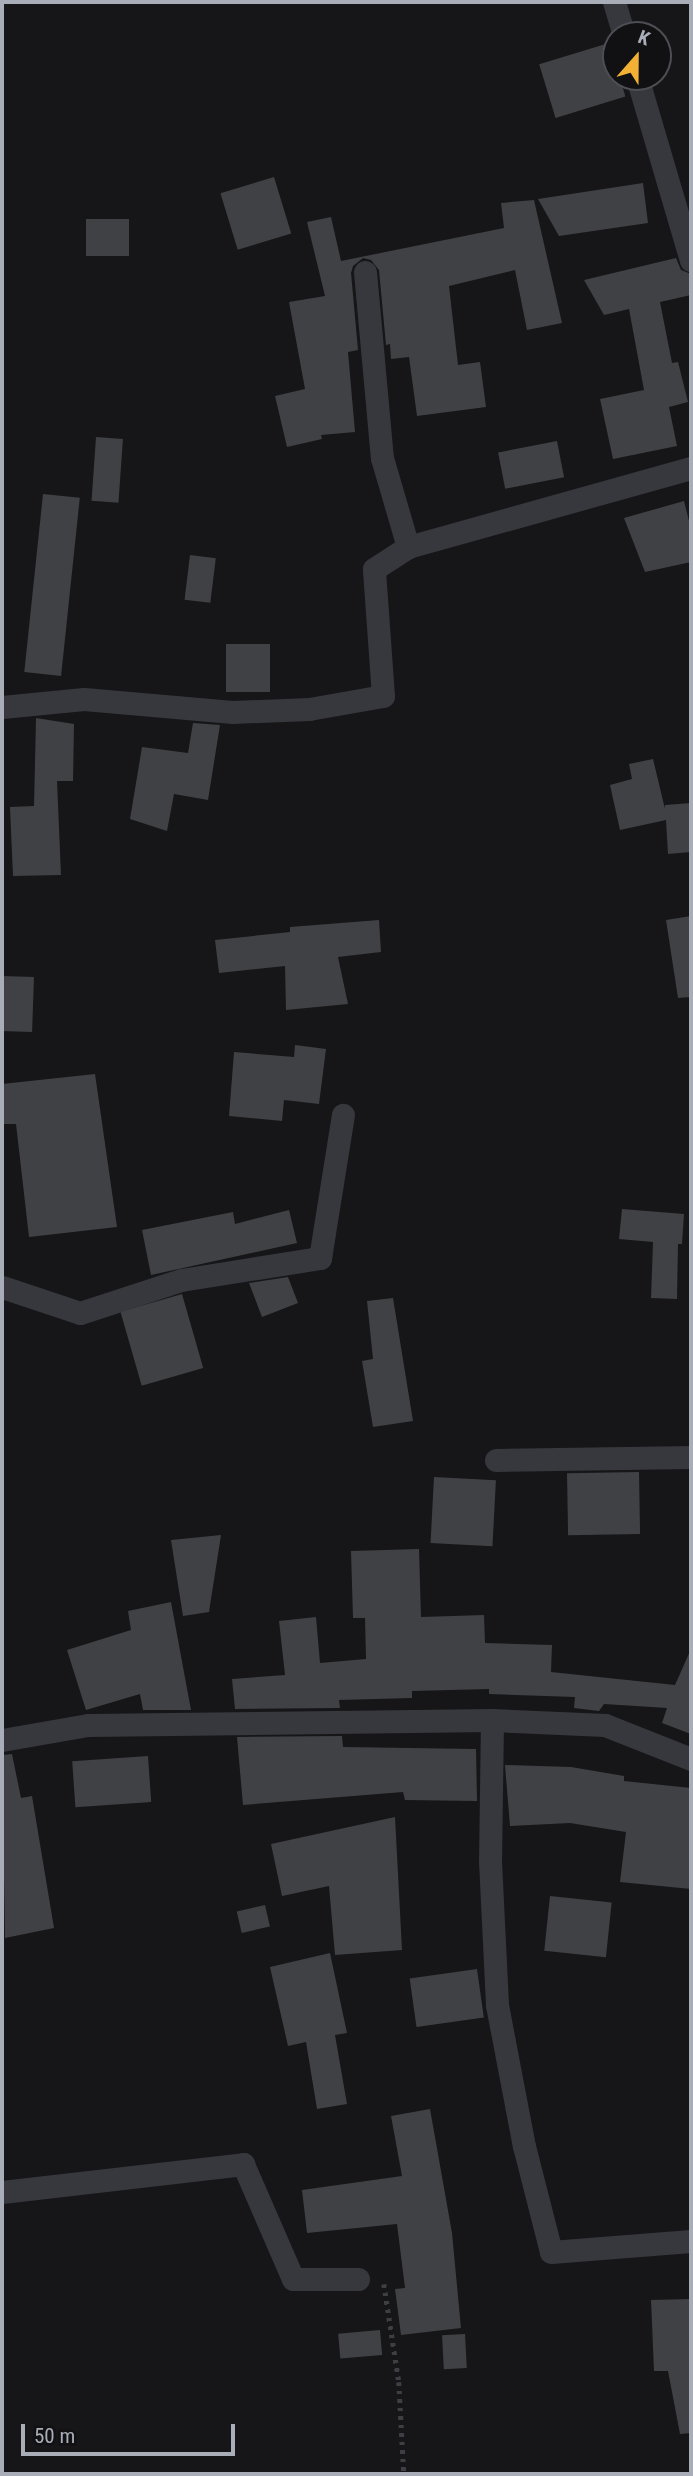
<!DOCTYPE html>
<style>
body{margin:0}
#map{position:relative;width:693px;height:2476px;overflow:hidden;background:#161618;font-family:"Roboto Condensed",sans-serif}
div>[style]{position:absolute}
.building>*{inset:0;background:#404145;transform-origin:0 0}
.path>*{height:4.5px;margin-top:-2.25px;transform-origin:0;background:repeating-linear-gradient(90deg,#3d3f44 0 3.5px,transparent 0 8.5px)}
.minor>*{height:23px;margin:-11.5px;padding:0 11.5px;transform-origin:11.5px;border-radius:11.5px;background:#37383d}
span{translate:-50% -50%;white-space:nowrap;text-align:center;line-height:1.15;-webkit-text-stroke:5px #111113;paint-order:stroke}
.frame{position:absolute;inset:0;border:4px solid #a8adb8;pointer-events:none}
.north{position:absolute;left:602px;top:21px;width:70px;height:70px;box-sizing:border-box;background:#111113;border:2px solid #4d4f55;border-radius:50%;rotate:21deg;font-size:19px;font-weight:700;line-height:28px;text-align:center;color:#a8adb8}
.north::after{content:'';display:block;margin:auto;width:24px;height:32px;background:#f2b134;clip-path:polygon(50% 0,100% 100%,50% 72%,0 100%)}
.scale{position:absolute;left:21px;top:2424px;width:214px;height:32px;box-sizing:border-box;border:4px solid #a8adb8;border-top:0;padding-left:9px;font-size:21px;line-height:24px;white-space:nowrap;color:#a8adb8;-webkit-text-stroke:5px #111113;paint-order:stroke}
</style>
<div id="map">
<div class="building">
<i style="left:609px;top:43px;width:56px;height:73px;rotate:73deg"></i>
<i style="left:274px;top:177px;width:59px;height:56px;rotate:73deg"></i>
<i style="clip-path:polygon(643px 183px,648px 223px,559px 236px,538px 199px)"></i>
<i style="clip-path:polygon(534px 200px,562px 323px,527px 330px,515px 270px,449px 286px,458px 365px,480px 362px,486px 407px,417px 416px,409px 357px,391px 359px,390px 344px,386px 345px,379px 270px,371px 260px,363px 258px,353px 266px,351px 273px,358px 350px,348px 352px,355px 432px,321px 435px,322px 439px,287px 447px,275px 396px,305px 389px,289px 302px,325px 296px,307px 222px,331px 217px,341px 261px,504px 228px,501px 203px)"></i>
<i style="left:86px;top:219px;width:43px;height:37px"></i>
<i style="clip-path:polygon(676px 258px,681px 270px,691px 274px,691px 295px,660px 302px,672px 363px,678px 362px,688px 402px,669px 407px,677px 446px,613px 459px,600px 399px,644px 390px,629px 309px,604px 315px,584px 280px)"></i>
<i style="left:96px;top:437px;width:27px;height:64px;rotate:4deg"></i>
<i style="left:557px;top:441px;width:37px;height:60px;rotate:79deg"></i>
<i style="left:43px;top:494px;width:37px;height:179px;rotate:6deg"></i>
<i style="clip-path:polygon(684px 501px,691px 529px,691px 562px,645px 572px,624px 518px)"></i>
<i style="left:190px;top:555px;width:26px;height:45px;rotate:7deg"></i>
<i style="left:270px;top:644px;width:48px;height:44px;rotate:90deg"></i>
<i style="clip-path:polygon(36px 718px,74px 724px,73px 781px,57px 781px,61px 875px,13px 876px,10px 807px,34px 806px)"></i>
<i style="clip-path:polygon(193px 723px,220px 725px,208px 800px,174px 794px,167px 831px,130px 819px,142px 747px,188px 753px)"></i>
<i style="clip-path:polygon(653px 759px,665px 809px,665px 805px,691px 803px,691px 852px,668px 854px,666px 820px,620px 830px,610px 785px,632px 779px,629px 764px)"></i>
<i style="clip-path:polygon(691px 916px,691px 997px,678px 998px,666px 920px)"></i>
<i style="clip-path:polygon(379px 920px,381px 952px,338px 957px,348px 1004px,286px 1010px,285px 966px,219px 973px,215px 940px,290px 932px,290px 927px)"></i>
<i style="left:2px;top:976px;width:32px;height:55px;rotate:2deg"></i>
<i style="clip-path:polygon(295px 1045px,326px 1049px,319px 1104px,284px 1100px,282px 1121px,229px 1116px,234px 1052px,294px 1057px)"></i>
<i style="clip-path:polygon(95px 1074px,117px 1227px,29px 1237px,16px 1124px,2px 1124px,2px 1084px)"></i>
<i style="clip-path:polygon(622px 1209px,684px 1214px,682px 1244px,678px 1244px,677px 1299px,651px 1298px,653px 1242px,619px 1239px)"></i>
<i style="clip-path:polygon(289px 1210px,297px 1243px,151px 1275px,142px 1230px,233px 1212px,235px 1224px)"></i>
<i style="clip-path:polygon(288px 1277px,298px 1303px,262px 1317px,249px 1283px)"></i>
<i style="left:182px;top:1294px;width:77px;height:64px;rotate:74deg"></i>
<i style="clip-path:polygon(393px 1298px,413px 1421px,373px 1427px,362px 1361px,373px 1359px,367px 1301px)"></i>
<i style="left:639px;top:1472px;width:62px;height:72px;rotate:89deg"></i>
<i style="left:434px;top:1477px;width:62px;height:66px;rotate:3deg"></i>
<i style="clip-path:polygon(221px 1535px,209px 1612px,183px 1616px,171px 1540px)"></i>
<i style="clip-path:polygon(419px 1549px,421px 1617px,484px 1615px,485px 1643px,552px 1645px,551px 1672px,675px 1685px,691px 1649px,691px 1734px,662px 1723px,667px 1708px,604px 1704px,599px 1711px,574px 1708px,575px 1697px,489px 1694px,489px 1689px,412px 1691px,412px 1698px,339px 1700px,340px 1708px,235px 1709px,232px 1679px,285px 1675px,279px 1621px,316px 1617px,320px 1663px,366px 1659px,365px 1618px,353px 1618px,351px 1551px)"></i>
<i style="clip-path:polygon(171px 1602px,191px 1710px,143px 1710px,140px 1694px,86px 1710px,67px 1650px,131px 1630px,128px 1611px)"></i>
<i style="clip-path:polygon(342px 1736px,343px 1747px,476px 1749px,477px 1801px,405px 1800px,403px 1792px,243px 1805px,237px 1737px)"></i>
<i style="clip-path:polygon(12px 1754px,21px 1798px,32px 1796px,54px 1928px,5px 1938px,2px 1755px)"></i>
<i style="left:148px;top:1756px;width:46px;height:76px;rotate:86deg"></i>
<i style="clip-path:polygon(505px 1765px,571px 1767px,624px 1776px,624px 1781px,691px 1788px,691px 1889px,620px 1882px,626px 1832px,570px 1823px,510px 1826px)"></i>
<i style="clip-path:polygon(395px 1817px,402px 1950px,335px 1955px,329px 1886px,282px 1896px,271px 1844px)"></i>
<i style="left:550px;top:1896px;width:62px;height:55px;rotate:6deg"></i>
<i style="left:265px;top:1905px;width:22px;height:29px;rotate:77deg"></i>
<i style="clip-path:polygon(330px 1953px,347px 2033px,335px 2035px,347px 2104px,317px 2109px,306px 2042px,288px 2046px,270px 1967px)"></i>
<i style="left:477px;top:1969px;width:49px;height:68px;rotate:82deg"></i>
<i style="clip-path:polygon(430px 2109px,452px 2233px,461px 2328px,401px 2335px,395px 2289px,405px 2288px,397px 2224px,307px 2233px,302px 2190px,402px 2176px,391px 2116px)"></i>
<i style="clip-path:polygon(691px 2299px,691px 2433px,680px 2434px,668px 2371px,654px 2371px,651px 2300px)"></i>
<i style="left:380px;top:2330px;width:25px;height:42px;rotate:85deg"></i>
<i style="left:465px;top:2334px;width:34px;height:23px;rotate:87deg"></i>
</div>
<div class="path">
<i style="left:384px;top:2284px;width:99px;rotate:81.3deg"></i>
<i style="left:399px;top:2382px;width:92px;rotate:86.9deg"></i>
</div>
<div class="minor">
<i style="left:614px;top:2px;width:34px;rotate:73deg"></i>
<i style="left:637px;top:77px;width:191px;rotate:73.6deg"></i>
<i style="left:365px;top:272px;width:187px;rotate:84.8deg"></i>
<i style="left:382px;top:458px;width:93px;rotate:73.7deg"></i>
<i style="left:2px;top:707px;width:82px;rotate:-5.6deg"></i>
<i style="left:84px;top:699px;width:149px;rotate:5deg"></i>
<i style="left:232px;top:712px;width:77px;rotate:-2.2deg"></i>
<i style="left:309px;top:709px;width:75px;rotate:-10deg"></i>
<i style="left:383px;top:696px;width:127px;rotate:-94.1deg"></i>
<i style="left:374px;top:569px;width:40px;rotate:-32.9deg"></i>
<i style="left:408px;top:547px;width:294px;rotate:-15.6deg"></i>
<i style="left:2px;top:1287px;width:82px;rotate:18.4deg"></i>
<i style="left:80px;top:1313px;width:106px;rotate:-18.1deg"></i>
<i style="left:181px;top:1280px;width:141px;rotate:-9deg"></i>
<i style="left:320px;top:1258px;width:145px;rotate:-80.9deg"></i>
<i style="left:496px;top:1460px;width:195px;rotate:-0.9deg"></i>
<i style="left:492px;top:1720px;width:141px;rotate:90.8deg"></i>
<i style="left:490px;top:1861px;width:144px;rotate:87.2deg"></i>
<i style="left:497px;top:2005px;width:144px;rotate:79.2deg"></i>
<i style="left:524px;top:2146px;width:109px;rotate:75.7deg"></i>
<i style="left:551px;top:2252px;width:140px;rotate:-4.5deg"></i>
<i style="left:2px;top:1740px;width:87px;rotate:-9.9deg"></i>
<i style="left:88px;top:1725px;width:404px;rotate:-0.7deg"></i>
<i style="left:492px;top:1720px;width:113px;rotate:2.5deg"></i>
<i style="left:605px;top:1725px;width:92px;rotate:21.6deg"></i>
<i style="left:2px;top:2192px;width:243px;rotate:-6.6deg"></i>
<i style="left:243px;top:2164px;width:125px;rotate:66.5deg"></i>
<i style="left:293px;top:2279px;width:65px"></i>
</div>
<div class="frame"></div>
<div class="north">K</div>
<div class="scale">50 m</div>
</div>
